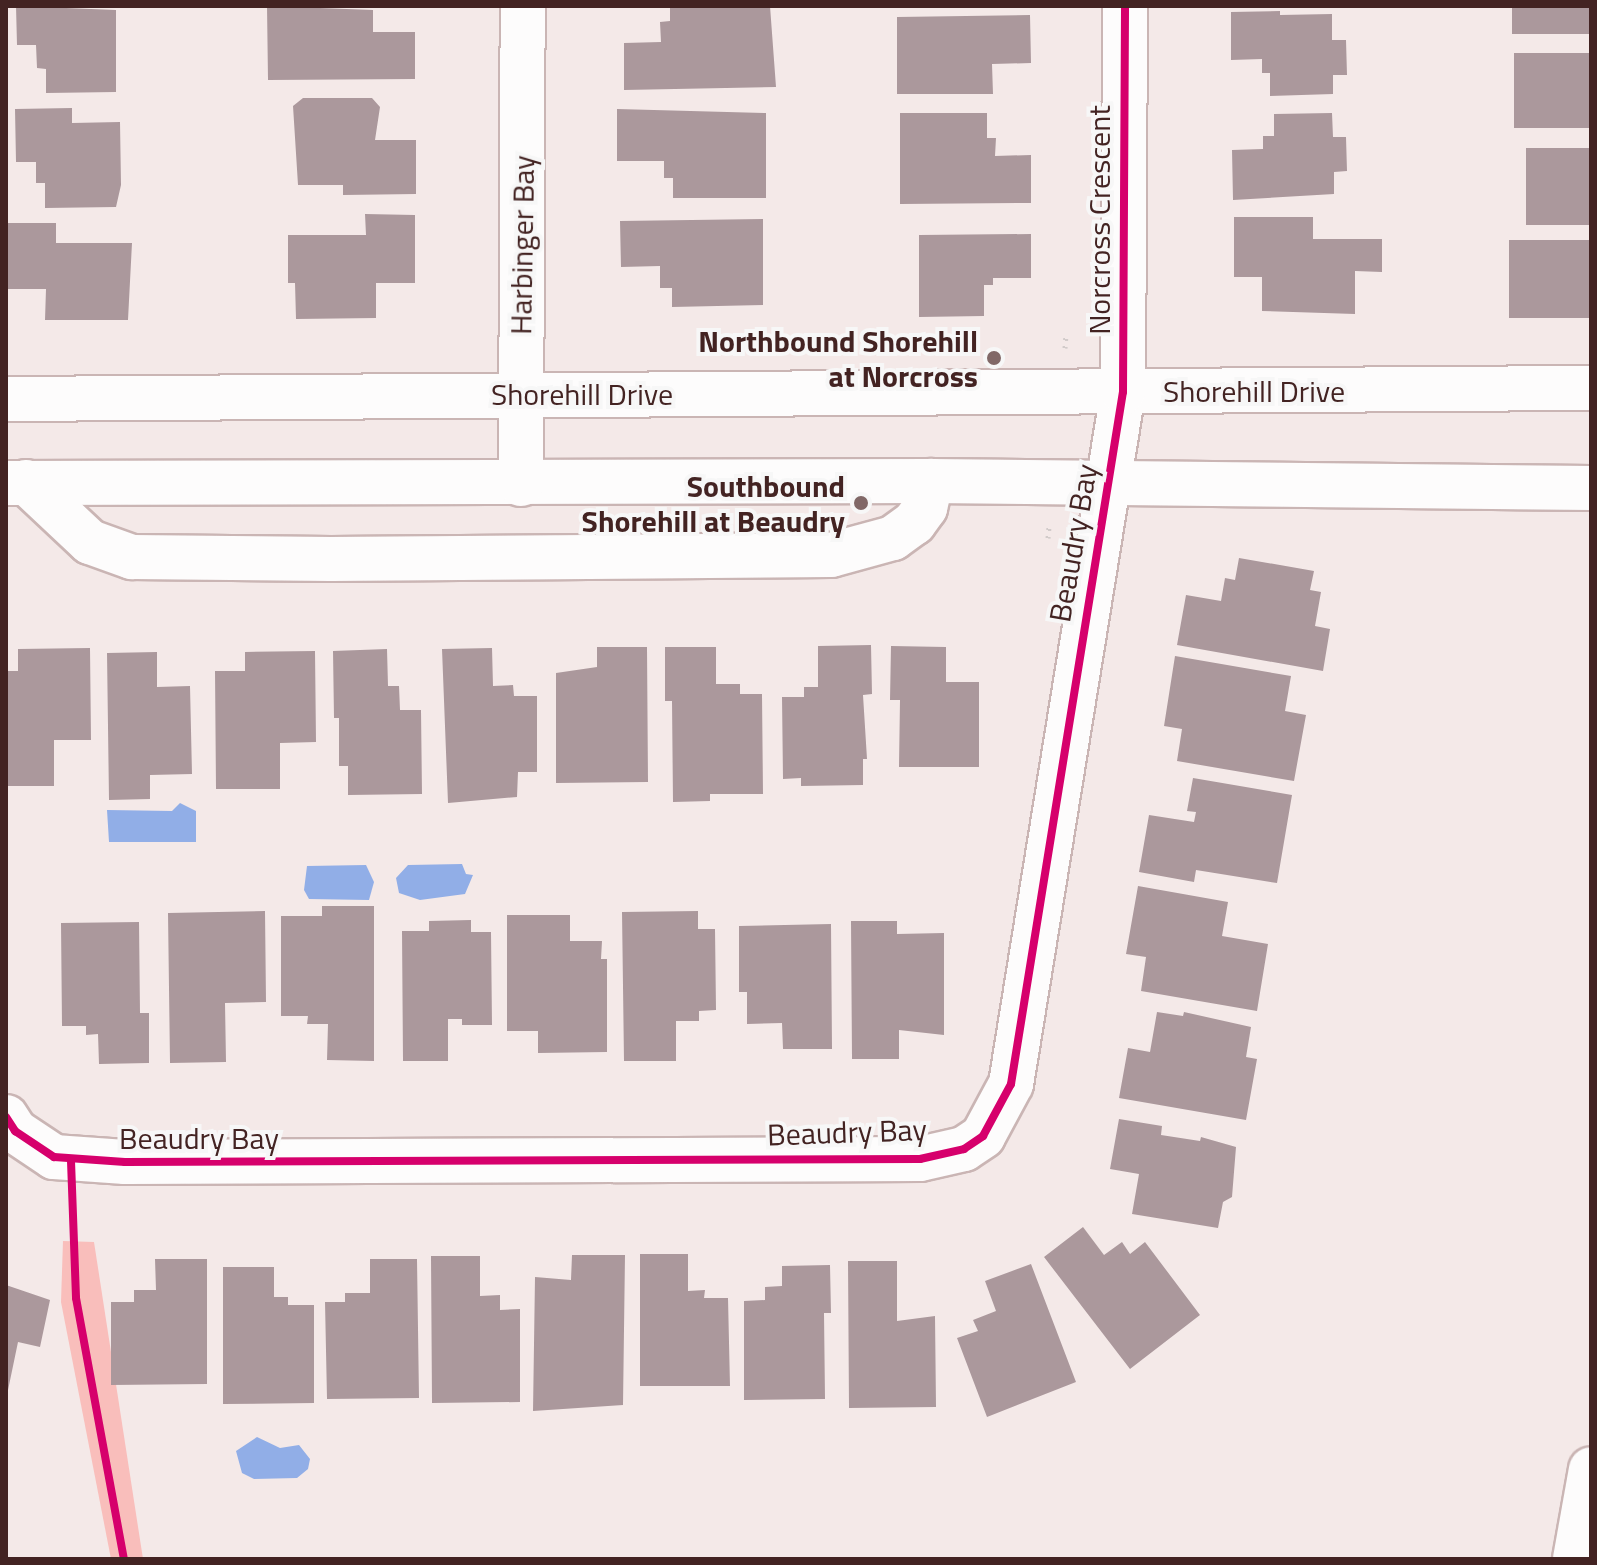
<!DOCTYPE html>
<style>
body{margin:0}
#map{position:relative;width:1597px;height:1565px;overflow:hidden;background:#f4e9e8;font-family:"Titillium Web",sans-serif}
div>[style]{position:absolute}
.green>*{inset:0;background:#f9bebb}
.water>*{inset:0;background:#91aee7}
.building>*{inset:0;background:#ab989c;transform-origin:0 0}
.path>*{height:5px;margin-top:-2.5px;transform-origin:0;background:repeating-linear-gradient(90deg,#d2cbca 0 2px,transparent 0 8px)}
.roads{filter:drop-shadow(2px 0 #cab5b4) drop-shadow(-2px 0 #cab5b4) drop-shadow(0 2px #cab5b4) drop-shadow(0 -2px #cab5b4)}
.minor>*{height:44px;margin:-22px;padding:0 22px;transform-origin:22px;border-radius:22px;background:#fdfcfc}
.cycleway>*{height:8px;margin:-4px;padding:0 4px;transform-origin:4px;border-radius:4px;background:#d6006c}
.dots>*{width:22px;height:22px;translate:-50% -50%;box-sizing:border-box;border:4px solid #f7f7f7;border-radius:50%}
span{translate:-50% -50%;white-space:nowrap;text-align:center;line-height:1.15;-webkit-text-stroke:8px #f7f7f7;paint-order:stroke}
.street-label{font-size:30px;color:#432322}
.poi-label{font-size:30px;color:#432322;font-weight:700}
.right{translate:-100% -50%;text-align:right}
.frame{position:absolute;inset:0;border:8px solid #432322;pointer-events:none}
</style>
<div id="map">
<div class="green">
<i style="clip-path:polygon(63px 1241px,94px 1242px,143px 1559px,111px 1559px,61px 1302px)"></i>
</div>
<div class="water">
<i style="clip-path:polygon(180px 803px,196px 811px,196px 842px,109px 842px,107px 810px,172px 811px)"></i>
<i style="clip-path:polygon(462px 864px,466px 874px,473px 875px,465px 894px,420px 900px,399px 893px,396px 878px,408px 865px)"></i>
<i style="clip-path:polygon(366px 865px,374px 882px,369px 900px,309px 899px,304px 890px,307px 866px)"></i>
<i style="clip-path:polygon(257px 1437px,280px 1448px,299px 1445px,310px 1459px,308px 1469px,297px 1478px,254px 1479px,242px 1473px,236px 1451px)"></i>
</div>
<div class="building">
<i style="clip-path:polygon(16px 6px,116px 10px,116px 92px,46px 93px,46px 69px,37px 68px,36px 45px,17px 45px)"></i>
<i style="clip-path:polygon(267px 6px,373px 10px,373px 32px,415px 32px,415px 79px,268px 80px)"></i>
<i style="clip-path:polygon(670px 6px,770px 6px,776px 87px,624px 90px,624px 43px,661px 42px,660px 22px,670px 21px)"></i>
<i style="left:1512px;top:6px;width:79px;height:28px"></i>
<i style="clip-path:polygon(1280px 11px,1280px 15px,1332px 14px,1332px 40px,1346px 40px,1347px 75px,1333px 75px,1333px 94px,1270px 96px,1270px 73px,1262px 73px,1262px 59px,1231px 60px,1231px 12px)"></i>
<i style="clip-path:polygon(1030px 15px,1031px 63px,992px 64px,993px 94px,897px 94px,897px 17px)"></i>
<i style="left:1591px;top:53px;width:75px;height:77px;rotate:90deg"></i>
<i style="clip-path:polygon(303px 98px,372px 98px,380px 107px,375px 140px,416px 140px,416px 194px,343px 195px,343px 185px,298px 185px,293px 106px)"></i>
<i style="clip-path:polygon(72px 108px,72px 123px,120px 122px,121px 185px,116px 207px,45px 208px,45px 183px,36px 183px,36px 162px,16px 162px,15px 109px)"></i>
<i style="clip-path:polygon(617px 109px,766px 113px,766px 198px,673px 198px,673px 178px,664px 178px,664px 161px,617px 161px)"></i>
<i style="clip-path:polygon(900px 113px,987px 113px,987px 138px,996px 138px,995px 156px,1031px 155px,1031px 203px,900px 204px)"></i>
<i style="clip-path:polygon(1332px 113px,1333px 137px,1346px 137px,1347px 171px,1334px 172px,1334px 194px,1233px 200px,1232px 150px,1263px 149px,1263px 136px,1274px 136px,1274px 114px)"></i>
<i style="left:1526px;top:148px;width:65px;height:77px"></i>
<i style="clip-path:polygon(365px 214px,415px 215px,415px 283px,376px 283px,376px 318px,296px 319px,295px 283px,288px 283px,288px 235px,366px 235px)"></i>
<i style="clip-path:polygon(1234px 217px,1313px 217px,1313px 239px,1382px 239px,1382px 272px,1355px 271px,1355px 314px,1262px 311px,1262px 277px,1234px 277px)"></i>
<i style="clip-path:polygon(763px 219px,763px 305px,672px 307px,672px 288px,660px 288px,660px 266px,621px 267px,620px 221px)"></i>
<i style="clip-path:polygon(8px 223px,56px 223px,56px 243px,132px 243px,128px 320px,45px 320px,46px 289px,8px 289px)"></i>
<i style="clip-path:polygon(1031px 234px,1031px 278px,993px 278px,993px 285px,984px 285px,984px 316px,919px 317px,919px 235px)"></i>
<i style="left:1509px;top:240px;width:82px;height:78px"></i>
<i style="clip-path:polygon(1239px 558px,1314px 571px,1310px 590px,1321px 592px,1315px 626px,1330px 629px,1323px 671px,1177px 645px,1186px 595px,1221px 601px,1225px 578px,1235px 580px)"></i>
<i style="clip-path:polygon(871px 645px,872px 694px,863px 695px,867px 759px,863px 759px,863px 785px,801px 786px,801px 778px,783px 779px,782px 697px,804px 697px,804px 687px,818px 687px,818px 646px)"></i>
<i style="clip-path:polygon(891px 646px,946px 647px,946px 682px,979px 682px,979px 767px,899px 767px,900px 700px,890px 700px)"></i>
<i style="clip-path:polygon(597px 647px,647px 647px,648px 782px,556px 783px,556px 673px,597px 667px)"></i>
<i style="clip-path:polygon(665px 647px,716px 647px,716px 684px,740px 684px,740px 694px,762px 694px,763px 794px,710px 794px,710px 801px,673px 802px,672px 701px,665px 701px)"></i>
<i style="clip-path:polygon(90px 648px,91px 740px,54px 740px,54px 786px,6px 786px,6px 671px,18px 671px,18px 649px)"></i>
<i style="clip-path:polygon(492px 648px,493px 686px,513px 685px,514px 696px,537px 696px,537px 772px,518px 772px,517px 797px,448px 803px,442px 649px)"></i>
<i style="clip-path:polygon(387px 649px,388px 686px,399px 686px,400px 710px,421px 710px,422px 794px,348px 795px,348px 766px,339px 766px,339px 718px,334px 718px,333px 651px)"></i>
<i style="clip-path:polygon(315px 651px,316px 742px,280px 743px,280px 789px,216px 789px,215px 671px,245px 671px,245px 652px)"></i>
<i style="clip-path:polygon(157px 652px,157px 687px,190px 686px,192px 774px,150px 775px,150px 799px,109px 800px,107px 653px)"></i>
<i style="clip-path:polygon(1175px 656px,1291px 676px,1285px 711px,1306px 715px,1294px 781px,1177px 761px,1182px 729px,1164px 726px)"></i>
<i style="clip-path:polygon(1193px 778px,1292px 795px,1277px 883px,1196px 870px,1194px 882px,1139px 872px,1149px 815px,1194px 822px,1196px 812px,1187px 811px)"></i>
<i style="clip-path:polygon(1138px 886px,1228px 902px,1222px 936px,1268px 944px,1257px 1011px,1141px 991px,1146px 957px,1126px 954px)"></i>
<i style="clip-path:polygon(322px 906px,374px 906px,374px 1061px,327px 1060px,328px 1024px,307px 1024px,308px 1016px,281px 1016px,281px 916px,322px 916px)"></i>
<i style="clip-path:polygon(265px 911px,266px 1002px,225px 1003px,226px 1062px,170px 1063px,168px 913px)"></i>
<i style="clip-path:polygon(698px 911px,698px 929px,715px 929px,716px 1010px,699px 1011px,699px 1021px,676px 1021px,676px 1061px,624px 1061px,622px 912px)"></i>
<i style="clip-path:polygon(507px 915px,570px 915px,570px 941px,602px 941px,601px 959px,607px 959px,607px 1052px,538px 1053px,538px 1031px,507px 1031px)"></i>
<i style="clip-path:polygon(471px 920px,471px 932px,491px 932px,492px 1025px,462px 1025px,462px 1019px,448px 1019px,448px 1061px,403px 1061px,402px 931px,429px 931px,429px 921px)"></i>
<i style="clip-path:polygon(851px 921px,897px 921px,897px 934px,944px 933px,944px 1035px,899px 1030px,899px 1059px,852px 1059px)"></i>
<i style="clip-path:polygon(139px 922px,140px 1013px,149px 1013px,149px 1063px,99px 1064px,98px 1034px,86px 1035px,86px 1026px,62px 1026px,61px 923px)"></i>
<i style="clip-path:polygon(831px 924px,832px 1049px,783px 1049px,782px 1023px,747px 1024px,747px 992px,739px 992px,739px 926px)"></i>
<i style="clip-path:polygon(1157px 1012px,1183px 1016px,1184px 1012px,1251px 1027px,1246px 1057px,1257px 1059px,1246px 1120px,1119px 1098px,1128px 1048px,1150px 1052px)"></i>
<i style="clip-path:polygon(1119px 1119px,1162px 1126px,1161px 1135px,1200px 1141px,1201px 1137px,1236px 1147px,1232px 1197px,1223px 1202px,1218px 1228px,1132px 1214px,1139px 1174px,1110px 1169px)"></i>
<i style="clip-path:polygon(1083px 1227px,1104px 1255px,1122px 1242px,1130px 1254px,1145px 1242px,1200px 1315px,1130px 1369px,1044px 1257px)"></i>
<i style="clip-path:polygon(640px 1254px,688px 1254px,688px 1291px,705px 1290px,704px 1298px,728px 1298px,730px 1386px,640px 1386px)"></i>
<i style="clip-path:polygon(572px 1255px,625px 1255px,623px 1405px,533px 1411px,535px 1277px,571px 1280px)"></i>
<i style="clip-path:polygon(431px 1256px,480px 1256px,480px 1296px,500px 1295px,500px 1310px,520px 1309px,520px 1402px,432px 1403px)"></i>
<i style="clip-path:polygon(155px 1259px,207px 1259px,207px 1384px,111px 1385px,111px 1302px,134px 1302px,134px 1290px,156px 1290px)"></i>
<i style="clip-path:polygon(370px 1259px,417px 1259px,419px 1398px,327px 1399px,325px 1302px,345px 1302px,345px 1293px,370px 1293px)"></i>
<i style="clip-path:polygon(848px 1261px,897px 1261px,897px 1321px,935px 1316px,936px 1407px,849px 1408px)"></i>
<i style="clip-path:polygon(1031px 1264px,1076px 1382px,987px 1417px,957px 1338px,978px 1331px,973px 1320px,996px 1311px,985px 1281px)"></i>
<i style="clip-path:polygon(830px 1265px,831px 1313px,824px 1313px,825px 1399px,744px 1400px,744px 1301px,765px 1300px,765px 1287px,782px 1286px,782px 1266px)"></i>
<i style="clip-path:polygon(223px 1267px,274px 1267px,274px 1297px,288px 1297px,288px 1305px,314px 1305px,314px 1403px,223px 1404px)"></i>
<i style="clip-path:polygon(6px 1285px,50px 1300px,40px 1347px,18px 1342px,7px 1395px)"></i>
</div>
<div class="path">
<i style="left:1065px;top:348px;width:15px;rotate:-86deg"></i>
<i style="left:1048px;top:538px;width:12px;rotate:-85deg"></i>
</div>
<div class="roads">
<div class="minor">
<i style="left:6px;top:399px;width:1585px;rotate:-0.4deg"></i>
<i style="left:26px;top:482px;width:88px;rotate:43.2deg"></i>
<i style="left:90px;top:542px;width:45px;rotate:19.7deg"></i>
<i style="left:132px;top:557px;width:199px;rotate:0.6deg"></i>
<i style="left:331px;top:559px;width:500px;rotate:-0.46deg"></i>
<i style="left:831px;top:555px;width:64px;rotate:-15.3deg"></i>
<i style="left:893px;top:538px;width:26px;rotate:-36deg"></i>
<i style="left:914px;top:523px;width:19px;rotate:-54deg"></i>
<i style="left:925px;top:508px;width:28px;rotate:-77deg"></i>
<i style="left:6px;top:483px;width:925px;rotate:-0.12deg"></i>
<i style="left:931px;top:481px;width:660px;rotate:0.61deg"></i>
<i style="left:521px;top:484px;width:478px;rotate:-89.8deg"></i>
<i style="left:6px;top:1117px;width:17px;rotate:57deg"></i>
<i style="left:15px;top:1131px;width:47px;rotate:33.7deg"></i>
<i style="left:54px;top:1157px;width:71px;rotate:4deg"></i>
<i style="left:125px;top:1162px;width:795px;rotate:-0.22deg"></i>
<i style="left:920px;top:1159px;width:45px;rotate:-12.8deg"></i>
<i style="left:964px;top:1149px;width:23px;rotate:-34deg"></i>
<i style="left:983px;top:1136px;width:59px;rotate:-61.7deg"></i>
<i style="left:1011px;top:1084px;width:701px;rotate:-80.81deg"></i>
<i style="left:1123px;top:392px;width:386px;rotate:-89.7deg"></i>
<i style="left:1575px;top:1559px;width:91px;rotate:-79.9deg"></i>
</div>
</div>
<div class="cycleway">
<i style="left:6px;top:1117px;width:17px;rotate:57deg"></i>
<i style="left:15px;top:1131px;width:47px;rotate:33.7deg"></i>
<i style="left:54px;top:1157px;width:71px;rotate:4deg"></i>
<i style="left:125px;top:1162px;width:795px;rotate:-0.22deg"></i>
<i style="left:920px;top:1159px;width:45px;rotate:-12.8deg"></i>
<i style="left:964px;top:1149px;width:23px;rotate:-34deg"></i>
<i style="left:983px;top:1136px;width:59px;rotate:-61.7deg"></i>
<i style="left:1011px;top:1084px;width:701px;rotate:-80.81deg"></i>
<i style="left:1123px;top:392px;width:386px;rotate:-89.7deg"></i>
<i style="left:71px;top:1161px;width:137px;rotate:87.9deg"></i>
<i style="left:76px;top:1298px;width:265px;rotate:79.6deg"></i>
</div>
<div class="dots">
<i style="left:994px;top:358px;background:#816867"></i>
<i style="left:861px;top:503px;background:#816867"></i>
</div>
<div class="street-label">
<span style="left:1099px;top:220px;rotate:-90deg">Norcross Crescent</span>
<span style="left:522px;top:245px;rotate:-89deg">Harbinger Bay</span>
<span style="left:1254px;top:391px">Shorehill Drive</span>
<span style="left:582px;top:394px">Shorehill Drive</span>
<span style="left:1073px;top:543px;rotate:-80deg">Beaudry Bay</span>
<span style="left:847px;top:1132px;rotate:-2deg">Beaudry Bay</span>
<span style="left:199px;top:1138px">Beaudry Bay</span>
</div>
<div class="poi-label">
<span class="right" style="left:978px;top:358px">Northbound Shorehill<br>at Norcross</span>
<span class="right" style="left:845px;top:503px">Southbound<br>Shorehill at Beaudry</span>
</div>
<div class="frame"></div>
</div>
